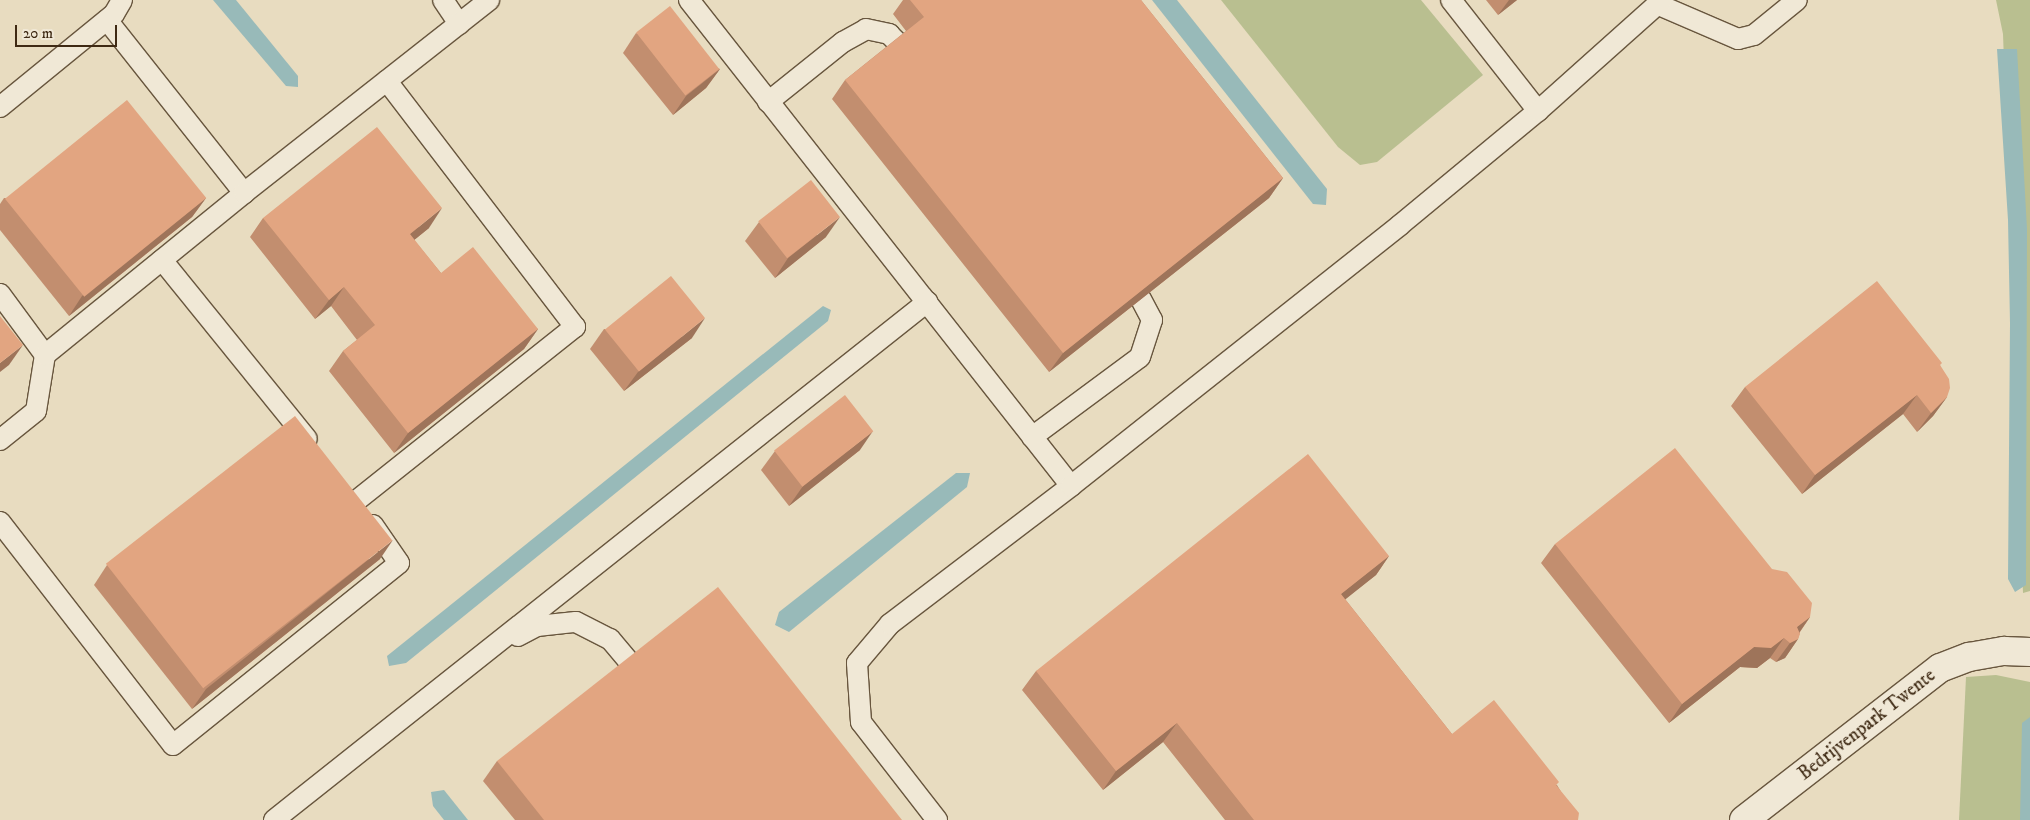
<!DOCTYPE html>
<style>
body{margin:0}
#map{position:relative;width:2030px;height:820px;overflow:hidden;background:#e8dcc0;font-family:"IM FELL DW Pica",serif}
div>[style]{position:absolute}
.green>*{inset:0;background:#b9bf90}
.water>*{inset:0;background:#98bab9}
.roads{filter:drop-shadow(1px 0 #68563e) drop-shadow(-1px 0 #68563e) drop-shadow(0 1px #68563e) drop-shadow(0 -1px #68563e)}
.service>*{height:20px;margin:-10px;padding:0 10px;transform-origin:10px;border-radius:10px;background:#f0e8d6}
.minor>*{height:28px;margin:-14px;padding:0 14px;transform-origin:14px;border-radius:14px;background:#f0e8d6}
.wall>*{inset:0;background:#c28e6f}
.shaded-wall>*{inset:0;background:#9e745a}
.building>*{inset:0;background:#e2a581;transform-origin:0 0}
span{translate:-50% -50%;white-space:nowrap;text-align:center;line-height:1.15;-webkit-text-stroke:4px #f0e8d6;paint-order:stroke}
.street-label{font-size:19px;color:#3e2913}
.scale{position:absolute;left:15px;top:25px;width:102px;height:22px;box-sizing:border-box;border:2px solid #3e2913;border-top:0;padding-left:6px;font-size:15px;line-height:18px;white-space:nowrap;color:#3e2913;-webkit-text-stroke:4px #f0e8d6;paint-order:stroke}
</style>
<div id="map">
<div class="green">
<i style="clip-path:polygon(1221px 0,1421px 0,1483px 75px,1377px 162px,1360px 165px,1338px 147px)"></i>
<i style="clip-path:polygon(1996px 0,2030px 0,2030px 591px,2023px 593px,2003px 34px)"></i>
<i style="clip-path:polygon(1996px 675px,2030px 682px,2030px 820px,1959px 820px,1966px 677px)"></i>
</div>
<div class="water">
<i style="clip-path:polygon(213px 0,236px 0,298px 76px,298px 87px,286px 86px)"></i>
<i style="clip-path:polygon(1152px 0,1177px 0,1327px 189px,1326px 205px,1313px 204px)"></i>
<i style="clip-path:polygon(1997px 49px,2017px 49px,2027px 229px,2026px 585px,2015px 592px,2008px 579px,2010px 323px,2008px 220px)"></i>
<i style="clip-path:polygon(823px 306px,831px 310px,828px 321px,406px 663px,389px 666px,387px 656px)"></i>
<i style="clip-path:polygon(956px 473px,970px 473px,967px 487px,789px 632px,775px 625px,779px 612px)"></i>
<i style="clip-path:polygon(2030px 717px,2030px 820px,2020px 820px,2022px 723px)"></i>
<i style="clip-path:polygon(444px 790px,468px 820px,444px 820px,433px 806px,431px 792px)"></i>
</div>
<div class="roads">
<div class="service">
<i style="left:443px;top:0;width:29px;rotate:56deg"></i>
<i style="left:689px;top:0;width:618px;rotate:51.83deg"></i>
<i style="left:1451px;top:0;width:141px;rotate:51.9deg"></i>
<i style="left:1659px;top:5px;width:86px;rotate:23.3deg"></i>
<i style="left:1738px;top:39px;width:16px;rotate:-14deg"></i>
<i style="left:1754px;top:35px;width:55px;rotate:-39.1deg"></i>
<i style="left:107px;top:20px;width:221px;rotate:51.6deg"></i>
<i style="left:768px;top:102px;width:96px;rotate:-38.7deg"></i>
<i style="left:843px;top:42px;width:26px;rotate:-29deg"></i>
<i style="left:866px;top:29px;width:24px;rotate:12deg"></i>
<i style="left:889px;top:34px;width:16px;rotate:45deg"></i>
<i style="left:0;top:107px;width:147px;rotate:-39.2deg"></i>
<i style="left:114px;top:14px;width:16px;rotate:-60deg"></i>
<i style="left:162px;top:260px;width:230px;rotate:51deg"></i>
<i style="left:0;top:294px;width:76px;rotate:53.6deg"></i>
<i style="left:1032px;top:437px;width:134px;rotate:-36.5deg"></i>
<i style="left:1140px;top:357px;width:39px;rotate:-72deg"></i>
<i style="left:1152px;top:320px;width:24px;rotate:-118deg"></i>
<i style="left:0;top:440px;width:46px;rotate:-38.9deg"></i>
<i style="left:36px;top:411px;width:57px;rotate:-80.9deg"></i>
<i style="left:45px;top:355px;width:257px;rotate:-39.1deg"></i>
<i style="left:244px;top:193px;width:312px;rotate:-38.2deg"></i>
<i style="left:356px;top:501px;width:280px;rotate:-38.5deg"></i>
<i style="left:575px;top:327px;width:310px;rotate:-127.4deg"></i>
<i style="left:0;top:522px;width:282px;rotate:52.2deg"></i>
<i style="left:173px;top:745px;width:290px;rotate:-38.8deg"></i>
<i style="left:399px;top:563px;width:46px;rotate:-124.4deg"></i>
<i style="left:518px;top:636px;width:21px;rotate:-28deg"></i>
<i style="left:537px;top:626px;width:39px;rotate:-6deg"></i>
<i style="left:576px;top:622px;width:38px;rotate:27deg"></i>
<i style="left:610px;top:639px;width:34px;rotate:50deg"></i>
<i style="left:274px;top:820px;width:834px;rotate:-38.42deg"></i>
<i style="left:937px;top:820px;width:124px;rotate:-127.8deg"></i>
<i style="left:861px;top:722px;width:59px;rotate:-93.9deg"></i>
<i style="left:857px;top:663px;width:51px;rotate:-49.8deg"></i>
<i style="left:890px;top:624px;width:228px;rotate:-37.3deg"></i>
<i style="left:1071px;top:486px;width:420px;rotate:-38.4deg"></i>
<i style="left:1400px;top:225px;width:179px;rotate:-39.6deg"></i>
<i style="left:1538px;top:111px;width:166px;rotate:-41.8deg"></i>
</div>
<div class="minor">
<i style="left:1744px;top:820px;width:248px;rotate:-37.8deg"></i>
<i style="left:1940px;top:668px;width:31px;rotate:-21deg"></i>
<i style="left:1969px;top:657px;width:36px;rotate:-10deg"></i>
<i style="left:2004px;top:651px;width:26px;rotate:2deg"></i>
</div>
</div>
<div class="wall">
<i style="clip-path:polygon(903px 0,1141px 0,1283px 178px,1269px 198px,1049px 372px,832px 99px,845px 80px,906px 31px,893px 14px)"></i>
<i style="clip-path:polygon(1486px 0,1517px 0,1498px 15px)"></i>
<i style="clip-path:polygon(636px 33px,720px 69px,706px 88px,673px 115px,623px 53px)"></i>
<i style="clip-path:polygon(4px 198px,206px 198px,192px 217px,69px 316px,0 230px,0 204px)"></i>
<i style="clip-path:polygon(263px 218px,429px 228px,414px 240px,441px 273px,538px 329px,524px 349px,394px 453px,329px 371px,343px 351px,357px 340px,331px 306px,315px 319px,250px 237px)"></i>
<i style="clip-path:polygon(759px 222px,826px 237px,775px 278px,745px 241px)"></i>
<i style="clip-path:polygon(604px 329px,692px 338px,624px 391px,590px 349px)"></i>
<i style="clip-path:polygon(1940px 365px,1947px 397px,1933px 416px,1917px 432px,1903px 414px,1802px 494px,1731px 406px,1745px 387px)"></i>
<i style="clip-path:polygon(860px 450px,789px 506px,761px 470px,775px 451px)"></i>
<i style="clip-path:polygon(1555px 544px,1810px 617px,1800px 632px,1798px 639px,1785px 658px,1776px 662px,1770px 658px,1757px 668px,1740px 667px,1669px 723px,1541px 563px)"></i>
<i style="clip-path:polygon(1389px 556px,1376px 575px,1345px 599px,1452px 734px,1557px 785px,1578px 820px,1225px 820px,1163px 742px,1103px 790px,1022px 690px,1036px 671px)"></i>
<i style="clip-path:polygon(380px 559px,192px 709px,94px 585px,107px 565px)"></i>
<i style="clip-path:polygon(497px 761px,902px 820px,515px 820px,483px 781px)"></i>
</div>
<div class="shaded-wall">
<i style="clip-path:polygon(1509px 0,1517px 0,1498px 15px)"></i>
<i style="clip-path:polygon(720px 69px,706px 88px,673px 115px,686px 96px)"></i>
<i style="clip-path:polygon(1283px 178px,1269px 198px,1049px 372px,1063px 353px)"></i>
<i style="clip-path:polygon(206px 198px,192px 217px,69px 316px,82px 296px)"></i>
<i style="clip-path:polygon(442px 208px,429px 228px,397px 254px,410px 234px)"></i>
<i style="clip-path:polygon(840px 217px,826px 237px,775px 278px,788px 258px)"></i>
<i style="clip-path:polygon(344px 287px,331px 306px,315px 319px,329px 300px)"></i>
<i style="clip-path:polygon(705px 318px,692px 338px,624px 391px,638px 372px)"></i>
<i style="clip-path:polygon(538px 329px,524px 349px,394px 453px,408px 433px)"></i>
<i style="clip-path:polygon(23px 345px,9px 365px,0 372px,0 363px)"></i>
<i style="clip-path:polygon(1917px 395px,1903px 414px,1802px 494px,1815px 475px)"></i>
<i style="clip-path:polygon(1947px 397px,1933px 416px,1917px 432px,1931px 413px)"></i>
<i style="clip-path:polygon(873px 431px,860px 450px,789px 506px,803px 486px)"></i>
<i style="clip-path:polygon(393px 540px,380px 559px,192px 709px,206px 689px)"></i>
<i style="clip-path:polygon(1389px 556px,1376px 575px,1327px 614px,1341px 594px)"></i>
<i style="clip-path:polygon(1810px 617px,1796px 637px,1797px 627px)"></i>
<i style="clip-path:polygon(1784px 638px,1770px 658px,1757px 668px,1740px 667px,1669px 723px,1682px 704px,1754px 647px)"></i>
<i style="clip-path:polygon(1798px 639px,1785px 658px,1776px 662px,1790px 643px)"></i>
<i style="clip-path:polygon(1177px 723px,1163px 742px,1103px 790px,1116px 771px)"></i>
</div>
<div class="building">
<i style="clip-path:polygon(910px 0,1141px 0,1283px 178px,1063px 353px,845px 80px,924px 17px)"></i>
<i style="left:670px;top:6px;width:80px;height:43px;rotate:52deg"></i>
<i style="left:127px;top:100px;width:126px;height:157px;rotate:51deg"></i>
<i style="clip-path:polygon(377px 127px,442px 208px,410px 234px,441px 273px,473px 247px,538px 329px,408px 433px,343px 351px,375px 325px,344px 287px,329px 300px,263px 218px)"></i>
<i style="left:811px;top:180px;width:47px;height:67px;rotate:52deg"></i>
<i style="left:671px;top:276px;width:54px;height:85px;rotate:51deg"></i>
<i style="clip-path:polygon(1877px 281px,1942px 363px,1940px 365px,1949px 379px,1950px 388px,1947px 397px,1931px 413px,1917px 395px,1815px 475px,1745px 387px)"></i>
<i style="clip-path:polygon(0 316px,23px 345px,0 363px)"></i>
<i style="left:845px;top:395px;width:46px;height:90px;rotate:52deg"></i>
<i style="left:295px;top:416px;width:158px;height:240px;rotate:52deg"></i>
<i style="clip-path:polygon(1675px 448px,1772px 569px,1787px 572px,1812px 603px,1810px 617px,1797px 627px,1800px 634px,1798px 639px,1790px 643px,1784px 638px,1771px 648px,1754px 647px,1682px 704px,1555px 544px)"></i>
<i style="clip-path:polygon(1308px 454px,1389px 556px,1341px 594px,1452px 734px,1494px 700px,1559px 782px,1556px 785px,1579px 813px,1578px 820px,1254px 820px,1177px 723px,1116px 771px,1036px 671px)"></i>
<i style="clip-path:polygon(718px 587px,902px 820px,544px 820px,497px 761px)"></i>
</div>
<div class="street-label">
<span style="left:1867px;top:725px;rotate:-38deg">Bedrijvenpark Twente</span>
</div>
<div class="scale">20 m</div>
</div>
